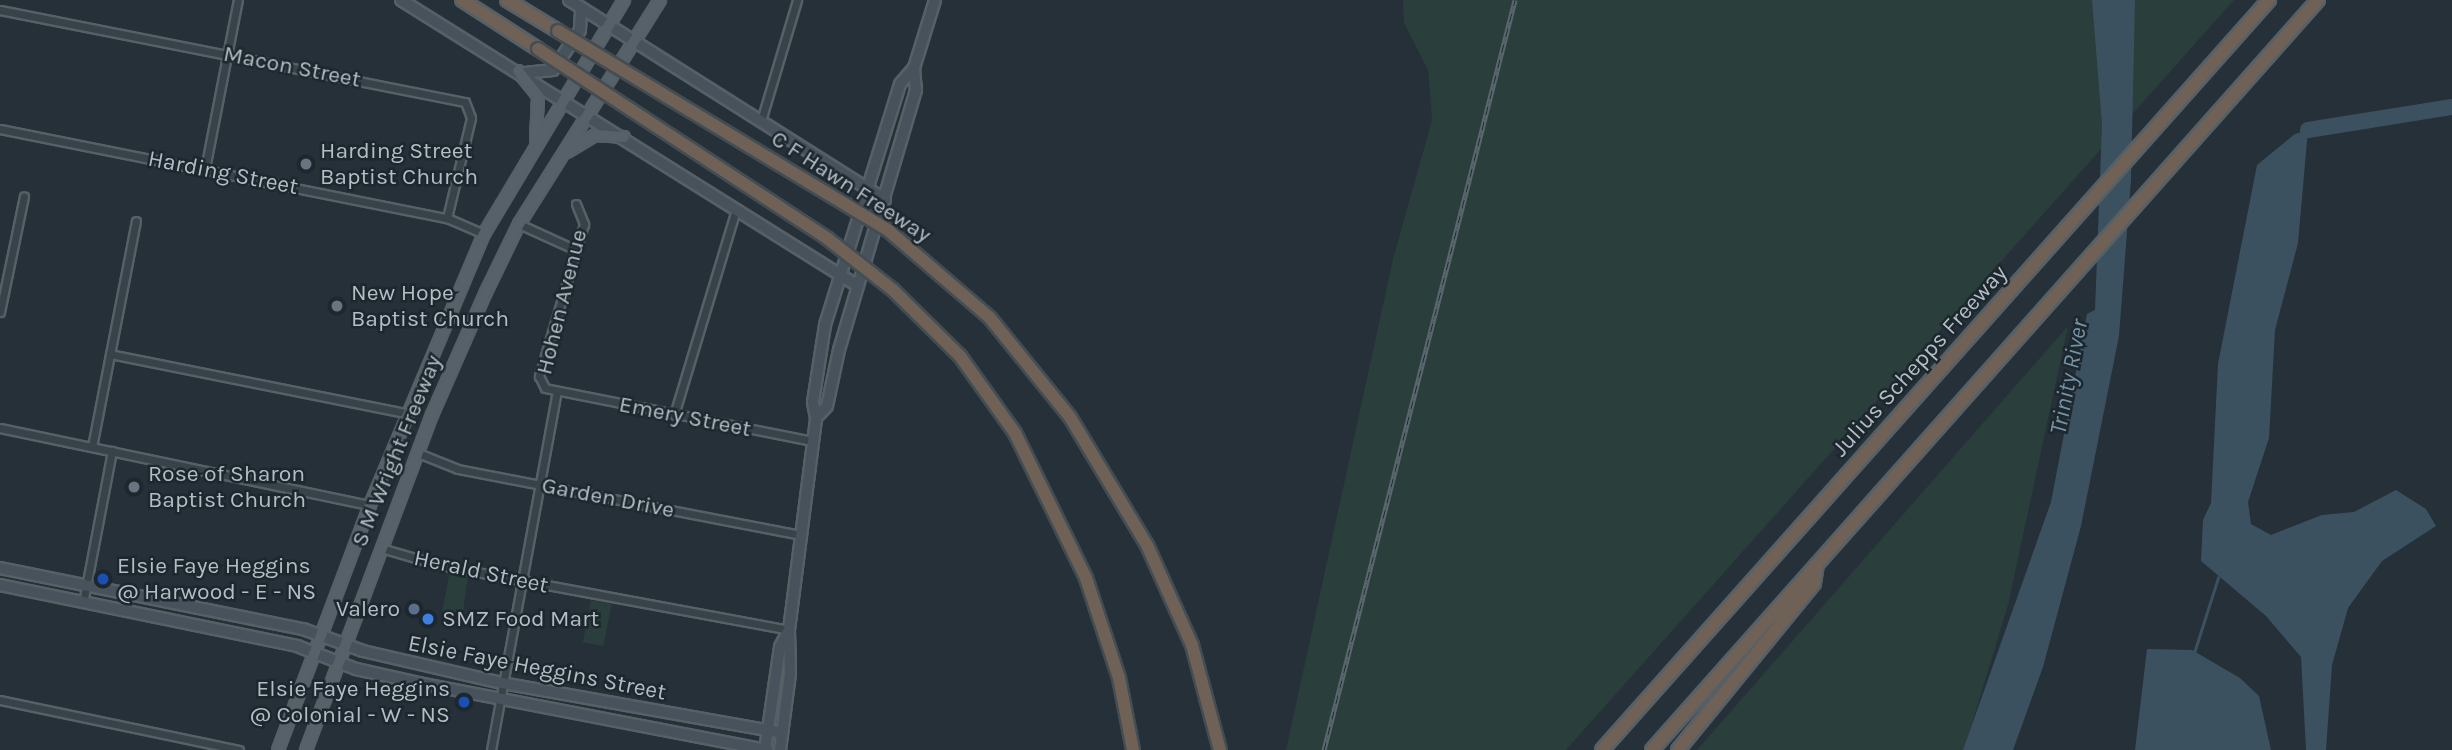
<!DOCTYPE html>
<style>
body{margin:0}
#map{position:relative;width:2452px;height:750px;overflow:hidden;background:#253039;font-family:Karla,sans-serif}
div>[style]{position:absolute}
.green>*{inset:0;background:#2a3e3b;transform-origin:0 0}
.water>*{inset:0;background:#3c5160}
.stream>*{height:2.5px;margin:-1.25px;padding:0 1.25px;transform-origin:1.25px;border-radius:1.25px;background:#3c5160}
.river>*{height:16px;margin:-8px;padding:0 8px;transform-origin:8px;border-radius:8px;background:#3c5160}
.roads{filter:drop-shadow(2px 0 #566067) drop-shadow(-2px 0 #566067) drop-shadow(0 2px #566067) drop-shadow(0 -2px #566067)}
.minor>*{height:7px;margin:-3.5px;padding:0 3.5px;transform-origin:3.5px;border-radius:3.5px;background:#384249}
.secondary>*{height:10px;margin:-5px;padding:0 5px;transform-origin:5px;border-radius:5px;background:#47525c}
.primary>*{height:10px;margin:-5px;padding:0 5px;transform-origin:5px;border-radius:5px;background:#566169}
.motorway>*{height:12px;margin:-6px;padding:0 6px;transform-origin:6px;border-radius:6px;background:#6f6156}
.rail>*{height:5px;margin-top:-2.5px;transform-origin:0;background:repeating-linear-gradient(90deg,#1d272e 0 8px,#5b6770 0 16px);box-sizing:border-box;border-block:2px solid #5b6770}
.bridges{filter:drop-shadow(2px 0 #434d54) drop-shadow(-2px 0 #434d54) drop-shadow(0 2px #434d54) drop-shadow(0 -2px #434d54)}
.motorway-bridge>*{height:12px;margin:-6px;padding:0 6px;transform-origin:6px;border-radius:6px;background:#6f6156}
.dots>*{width:19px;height:19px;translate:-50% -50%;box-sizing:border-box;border:4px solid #1d272e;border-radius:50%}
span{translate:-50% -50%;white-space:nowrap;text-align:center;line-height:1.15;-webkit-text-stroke:5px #1d272e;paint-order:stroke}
.street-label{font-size:23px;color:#b4bdc5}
.poi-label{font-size:23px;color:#b4bdc5}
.left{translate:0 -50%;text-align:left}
.right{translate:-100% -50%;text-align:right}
.water-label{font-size:24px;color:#7792a6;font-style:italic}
</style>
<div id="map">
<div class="green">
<i style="clip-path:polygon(1403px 0,2234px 0,1566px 750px,1286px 750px,1393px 259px,1432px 120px,1428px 70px,1404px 23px)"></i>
<i style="clip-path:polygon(2068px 326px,2008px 605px,1964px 750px,1697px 750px)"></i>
<i style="clip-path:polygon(449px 575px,468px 576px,462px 619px,442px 613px)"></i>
<i style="left:591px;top:600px;width:21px;height:43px;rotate:11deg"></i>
</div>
<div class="water">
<i style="clip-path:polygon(2092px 0,2135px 0,2131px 180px,2119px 336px,2081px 526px,2043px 667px,2013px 750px,1963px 750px,2051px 502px,2087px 314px,2095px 310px,2102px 124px)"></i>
<i style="clip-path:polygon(2308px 130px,2298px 243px,2275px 330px,2269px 438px,2248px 502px,2251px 524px,2271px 535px,2322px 515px,2354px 512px,2396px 490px,2426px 509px,2436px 526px,2382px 561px,2348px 608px,2332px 665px,2326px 750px,2306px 750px,2301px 657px,2266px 616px,2201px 561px,2203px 520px,2211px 503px,2218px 364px,2257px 165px,2295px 134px)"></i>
<i style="clip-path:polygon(2147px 649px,2192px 650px,2240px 678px,2259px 696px,2271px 750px,2135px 750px)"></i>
</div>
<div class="stream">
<i style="left:2194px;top:653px;width:79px;rotate:-72.3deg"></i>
</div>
<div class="river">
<i style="left:2308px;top:130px;width:146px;rotate:-9.1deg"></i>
</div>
<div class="roads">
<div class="minor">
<i style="left:0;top:10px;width:474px;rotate:11.2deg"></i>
<i style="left:465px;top:102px;width:17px;rotate:69deg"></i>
<i style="left:471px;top:118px;width:103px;rotate:103.5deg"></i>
<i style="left:761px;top:121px;width:126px;rotate:-73.4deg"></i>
<i style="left:0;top:129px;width:456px;rotate:11.3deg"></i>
<i style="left:447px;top:218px;width:40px;rotate:23.4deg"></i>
<i style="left:205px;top:169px;width:172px;rotate:-79deg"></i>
<i style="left:576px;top:204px;width:22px;rotate:68deg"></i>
<i style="left:584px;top:224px;width:159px;rotate:106.5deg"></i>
<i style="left:539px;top:376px;width:13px;rotate:63deg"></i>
<i style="left:545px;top:388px;width:273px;rotate:11.2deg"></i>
<i style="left:519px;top:224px;width:63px;rotate:24.5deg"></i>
<i style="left:0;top:312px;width:118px;rotate:-78.3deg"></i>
<i style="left:110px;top:354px;width:305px;rotate:11.3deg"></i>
<i style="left:674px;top:415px;width:215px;rotate:-73.2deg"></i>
<i style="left:0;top:428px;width:378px;rotate:11.8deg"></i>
<i style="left:92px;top:447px;width:230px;rotate:-79deg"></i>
<i style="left:418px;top:453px;width:43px;rotate:21.8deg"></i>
<i style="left:458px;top:469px;width:349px;rotate:10.9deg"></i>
<i style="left:381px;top:548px;width:60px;rotate:16.3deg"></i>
<i style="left:439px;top:565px;width:356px;rotate:10.5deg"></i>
<i style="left:83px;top:603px;width:155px;rotate:-79.2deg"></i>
<i style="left:0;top:700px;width:244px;rotate:11.8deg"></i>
<i style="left:491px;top:750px;width:364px;rotate:-79.6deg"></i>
</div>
<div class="secondary">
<i style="left:401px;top:0;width:539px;rotate:32.04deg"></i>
<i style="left:569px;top:0;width:374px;rotate:32.3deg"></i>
<i style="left:914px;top:68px;width:71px;rotate:-72.8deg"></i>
<i style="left:525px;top:73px;width:28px;rotate:-6deg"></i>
<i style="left:553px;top:70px;width:48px;rotate:-56deg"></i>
<i style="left:580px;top:30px;width:22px;rotate:-87deg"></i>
<i style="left:0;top:568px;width:309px;rotate:11.4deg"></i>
<i style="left:303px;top:629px;width:64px;rotate:20.1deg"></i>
<i style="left:363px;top:651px;width:143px;rotate:13deg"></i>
<i style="left:502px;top:683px;width:284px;rotate:10.1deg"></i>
<i style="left:0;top:585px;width:303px;rotate:11.6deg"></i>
<i style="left:297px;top:646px;width:63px;rotate:21.3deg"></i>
<i style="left:356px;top:669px;width:65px;rotate:12.5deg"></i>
<i style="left:419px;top:683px;width:355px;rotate:10.9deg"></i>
<i style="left:765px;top:750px;width:104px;rotate:-81.7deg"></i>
<i style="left:780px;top:647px;width:18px;rotate:-63deg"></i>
<i style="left:780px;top:750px;width:77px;rotate:-82.5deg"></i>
<i style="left:790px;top:674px;width:44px;rotate:-91.3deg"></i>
<i style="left:789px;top:630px;width:214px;rotate:-82.7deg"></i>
<i style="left:816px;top:418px;width:16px;rotate:-101deg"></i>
<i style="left:813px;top:402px;width:78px;rotate:-81.1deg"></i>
<i style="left:825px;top:325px;width:252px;rotate:-72.7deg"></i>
<i style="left:900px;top:84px;width:21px;rotate:-49deg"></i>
<i style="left:914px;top:68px;width:22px;rotate:85deg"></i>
<i style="left:916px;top:90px;width:271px;rotate:106.5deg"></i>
<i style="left:839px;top:350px;width:57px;rotate:102.1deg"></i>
<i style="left:827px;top:406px;width:16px;rotate:133deg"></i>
</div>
<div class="primary">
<i style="left:518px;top:71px;width:32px;rotate:51deg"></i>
<i style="left:538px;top:96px;width:44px;rotate:92.6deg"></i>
<i style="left:567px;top:152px;width:33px;rotate:-31deg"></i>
<i style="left:595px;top:135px;width:29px;rotate:4deg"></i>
<i style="left:278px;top:750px;width:262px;rotate:-69.4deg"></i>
<i style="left:370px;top:505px;width:294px;rotate:-67.2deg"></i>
<i style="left:484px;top:234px;width:273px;rotate:-59.1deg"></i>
<i style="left:306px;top:750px;width:358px;rotate:-69.4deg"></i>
<i style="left:432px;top:415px;width:134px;rotate:-66.3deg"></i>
<i style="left:486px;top:292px;width:76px;rotate:-64.1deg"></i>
<i style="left:519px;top:224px;width:265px;rotate:-57.8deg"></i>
</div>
<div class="motorway">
<i style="left:462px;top:0;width:90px;rotate:32.8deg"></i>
<i style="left:507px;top:0;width:60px;rotate:31.3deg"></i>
<i style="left:1602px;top:750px;width:1004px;rotate:-48.35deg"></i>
<i style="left:1652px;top:750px;width:1003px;rotate:-48.39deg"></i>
<i style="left:1678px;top:750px;width:215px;rotate:-50.8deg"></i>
<i style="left:1814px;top:583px;width:18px;rotate:-81deg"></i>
</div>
</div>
<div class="rail">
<i style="left:1324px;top:750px;width:774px;rotate:-75.71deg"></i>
</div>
<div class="bridges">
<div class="motorway-bridge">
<i style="left:558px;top:31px;width:387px;rotate:31.1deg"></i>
<i style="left:889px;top:231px;width:133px;rotate:40.7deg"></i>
<i style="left:990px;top:318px;width:127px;rotate:51.1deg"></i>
<i style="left:1070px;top:417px;width:149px;rotate:59deg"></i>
<i style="left:1147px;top:545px;width:110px;rotate:65.8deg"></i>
<i style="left:1192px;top:645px;width:109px;rotate:75.1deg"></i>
<i style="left:538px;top:49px;width:347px;rotate:33.2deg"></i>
<i style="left:828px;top:239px;width:83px;rotate:38.1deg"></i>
<i style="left:893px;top:290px;width:94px;rotate:44.6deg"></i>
<i style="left:960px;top:356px;width:95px;rotate:54.5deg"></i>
<i style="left:1015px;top:433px;width:161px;rotate:63.9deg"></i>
<i style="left:1086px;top:578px;width:105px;rotate:71.7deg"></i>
<i style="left:1119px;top:678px;width:73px;rotate:79deg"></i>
</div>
</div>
<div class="dots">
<i style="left:306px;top:164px;background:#6b7280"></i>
<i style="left:337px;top:306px;background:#6b7280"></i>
<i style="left:134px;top:487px;background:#6b7280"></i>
<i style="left:103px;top:579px;background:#1a4fb4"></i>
<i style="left:414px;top:609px;background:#5c6f8a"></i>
<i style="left:428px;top:619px;background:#3f7fe0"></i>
<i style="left:464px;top:702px;background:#1a4fb4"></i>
</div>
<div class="street-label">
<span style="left:292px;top:67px;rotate:11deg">Macon Street</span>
<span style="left:223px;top:173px;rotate:11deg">Harding Street</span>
<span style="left:851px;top:187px;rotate:33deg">C F Hawn Freeway</span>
<span style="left:562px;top:302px;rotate:-76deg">Hohen Avenue</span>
<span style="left:1920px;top:361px;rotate:-48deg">Julius Schepps Freeway</span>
<span style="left:685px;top:417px;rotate:11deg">Emery Street</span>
<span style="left:397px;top:451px;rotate:-68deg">S M Wright Freeway</span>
<span style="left:608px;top:498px;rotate:11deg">Garden Drive</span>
<span style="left:481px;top:572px;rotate:12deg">Herald Street</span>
<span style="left:537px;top:668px;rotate:11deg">Elsie Faye Heggins Street</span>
</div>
<div class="poi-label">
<span class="left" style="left:320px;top:164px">Harding Street<br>Baptist Church</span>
<span class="left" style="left:351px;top:306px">New Hope<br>Baptist Church</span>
<span class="left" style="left:148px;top:487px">Rose of Sharon<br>Baptist Church</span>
<span class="left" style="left:117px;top:579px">Elsie Faye Heggins<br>@ Harwood - E - NS</span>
<span class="right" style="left:400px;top:609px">Valero</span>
<span class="left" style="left:442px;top:619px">SMZ Food Mart</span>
<span class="right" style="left:450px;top:702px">Elsie Faye Heggins<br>@ Colonial - W - NS</span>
</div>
<div class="water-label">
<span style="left:2069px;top:377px;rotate:-79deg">Trinity River</span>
</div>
</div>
